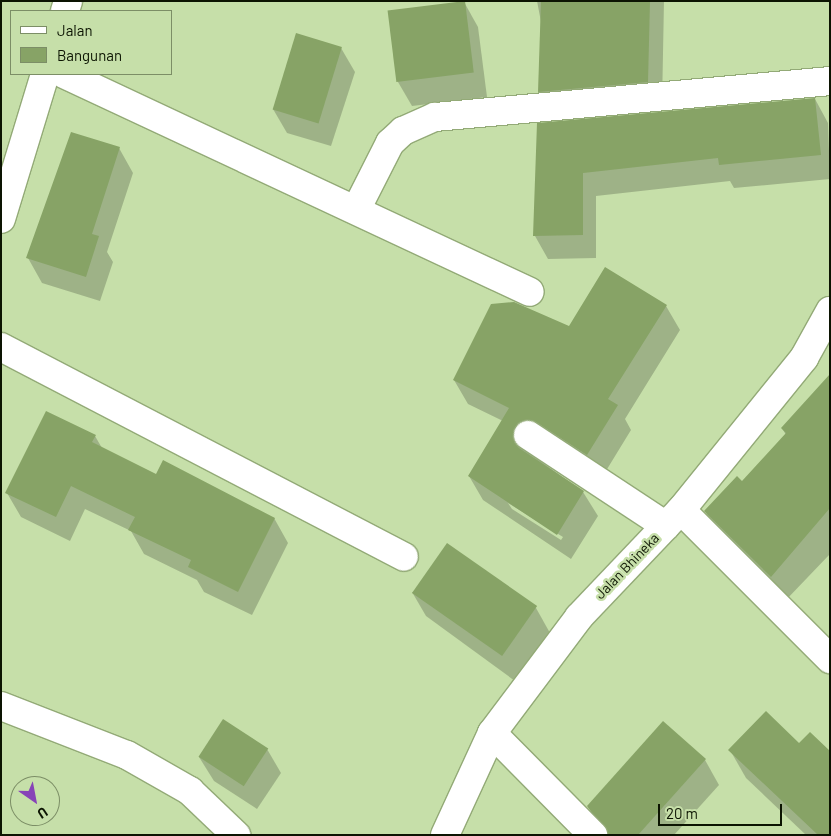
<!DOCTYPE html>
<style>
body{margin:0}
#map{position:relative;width:831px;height:836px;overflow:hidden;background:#c6dfa9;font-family:Barlow,sans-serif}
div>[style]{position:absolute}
.shadow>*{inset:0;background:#0003}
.building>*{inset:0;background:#87a366;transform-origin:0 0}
.roads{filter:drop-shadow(1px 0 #93aa77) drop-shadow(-1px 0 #93aa77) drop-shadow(0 1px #93aa77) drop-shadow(0 -1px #93aa77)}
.minor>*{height:28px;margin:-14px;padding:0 14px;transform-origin:14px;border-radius:14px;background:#fff}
span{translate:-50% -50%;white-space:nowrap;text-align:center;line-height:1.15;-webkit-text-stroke:5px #c6dfa9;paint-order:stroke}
.street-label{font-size:14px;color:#0c1402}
.frame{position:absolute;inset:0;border:2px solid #0c1402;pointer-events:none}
.legend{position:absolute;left:10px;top:10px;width:162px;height:65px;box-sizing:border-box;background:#c6dfa9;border:1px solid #7c8e66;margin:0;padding:6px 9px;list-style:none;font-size:15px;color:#0c1402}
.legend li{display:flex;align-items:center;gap:10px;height:25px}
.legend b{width:25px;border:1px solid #7c8e66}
.north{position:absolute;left:10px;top:776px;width:50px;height:50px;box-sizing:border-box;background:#c6dfa9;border:1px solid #7c8e66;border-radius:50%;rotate:147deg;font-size:14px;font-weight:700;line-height:20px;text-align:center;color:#0c1402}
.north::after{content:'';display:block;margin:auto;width:18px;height:22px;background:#8743b7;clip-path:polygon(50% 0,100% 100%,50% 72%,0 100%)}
.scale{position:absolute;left:658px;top:804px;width:124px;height:22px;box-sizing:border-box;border:2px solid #0c1402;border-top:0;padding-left:6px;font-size:15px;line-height:18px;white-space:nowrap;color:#0c1402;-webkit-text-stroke:4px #c6dfa9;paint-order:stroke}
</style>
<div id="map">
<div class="shadow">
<i style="clip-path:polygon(537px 1px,664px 1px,662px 106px,553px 116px,539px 92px,541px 22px)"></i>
<i style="clip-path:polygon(464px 2px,478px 27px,487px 97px,412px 106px,398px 82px,389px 12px)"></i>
<i style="clip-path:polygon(341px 48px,355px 72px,331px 146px,287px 133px,273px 109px)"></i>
<i style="clip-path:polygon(815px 99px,828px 123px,830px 179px,734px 188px,730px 181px,596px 196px,596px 258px,548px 259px,535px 236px,538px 125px)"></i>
<i style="clip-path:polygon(119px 148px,133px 173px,107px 252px,113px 262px,100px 301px,42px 283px,28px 258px)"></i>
<i style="clip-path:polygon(evenodd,666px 306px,680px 330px,625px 419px,631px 430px,601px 479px,536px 445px,528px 452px,583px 492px,598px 516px,571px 559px,483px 500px,469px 476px,503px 421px,468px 404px,454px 380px,569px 327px,666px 306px,508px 503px,563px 537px,561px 540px,512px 509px,508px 503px)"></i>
<i style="clip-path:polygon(830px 398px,830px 554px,785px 601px,719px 535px,705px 511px,742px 483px,786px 435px,782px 428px)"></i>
<i style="clip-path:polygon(95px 436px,102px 448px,157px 475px,274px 518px,288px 543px,252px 615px,204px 592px,197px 580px,144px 554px,131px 531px,85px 509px,70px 541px,21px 517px,7px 493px)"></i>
<i style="clip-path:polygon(412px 592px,536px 608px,550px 633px,515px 681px,426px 616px)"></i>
<i style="clip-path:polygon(663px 723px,705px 760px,719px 785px,674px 835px,606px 835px,588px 806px)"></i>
<i style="clip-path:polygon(799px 745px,830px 835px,806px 835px,746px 778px,730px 750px)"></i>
<i style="clip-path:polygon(267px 749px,281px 773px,257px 809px,214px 781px,199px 757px)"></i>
</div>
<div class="building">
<i style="left:465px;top:1px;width:72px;height:78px;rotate:83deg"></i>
<i style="clip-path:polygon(541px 1px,650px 1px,648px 82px,538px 92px)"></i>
<i style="left:296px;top:33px;width:48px;height:80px;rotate:17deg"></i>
<i style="clip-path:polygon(815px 98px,821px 155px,719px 165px,718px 158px,583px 173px,583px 235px,533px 236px,537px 123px)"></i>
<i style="clip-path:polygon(71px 132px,120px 147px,92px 234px,99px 236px,86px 277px,26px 258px)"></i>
<i style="clip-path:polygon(605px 267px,667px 305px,608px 399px,618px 405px,587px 455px,536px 422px,521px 421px,515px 427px,514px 442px,519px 448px,584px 491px,557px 535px,468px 476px,509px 408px,453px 380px,491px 304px,514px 302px,569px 326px)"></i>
<i style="clip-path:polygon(830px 374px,830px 508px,771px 577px,704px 511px,737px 476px,742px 481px,786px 433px,781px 428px)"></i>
<i style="clip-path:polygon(46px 411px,96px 435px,92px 442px,156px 474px,163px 460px,275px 518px,238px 592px,188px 567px,191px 560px,128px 530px,135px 517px,71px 486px,56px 517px,5px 493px)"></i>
<i style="left:447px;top:543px;width:110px;height:61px;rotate:35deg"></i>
<i style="clip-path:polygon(766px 711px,799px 743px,810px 732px,830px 751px,830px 835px,818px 835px,728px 750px)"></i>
<i style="left:223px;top:719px;width:54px;height:45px;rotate:33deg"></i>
<i style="clip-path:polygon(663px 721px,706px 759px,638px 835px,608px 835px,587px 806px)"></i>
</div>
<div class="roads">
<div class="minor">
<i style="left:65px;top:11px;width:10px;rotate:-73deg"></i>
<i style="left:64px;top:74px;width:514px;rotate:25.07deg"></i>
<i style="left:357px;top:208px;width:73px;rotate:-63.1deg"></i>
<i style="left:390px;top:143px;width:18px;rotate:-43deg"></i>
<i style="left:403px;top:131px;width:35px;rotate:-24deg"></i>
<i style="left:435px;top:117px;width:397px;rotate:-5.2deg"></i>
<i style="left:1px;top:219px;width:152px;rotate:-73.1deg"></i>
<i style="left:1px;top:347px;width:454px;rotate:27.5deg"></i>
<i style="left:528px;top:435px;width:165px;rotate:33.4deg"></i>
<i style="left:681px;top:510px;width:211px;rotate:45deg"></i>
<i style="left:1px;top:706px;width:135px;rotate:21.3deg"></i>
<i style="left:127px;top:755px;width:73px;rotate:29.7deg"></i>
<i style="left:190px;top:791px;width:64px;rotate:43.7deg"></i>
<i style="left:492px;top:733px;width:144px;rotate:45.3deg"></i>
<i style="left:445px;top:835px;width:112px;rotate:-65.3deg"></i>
<i style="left:492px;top:733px;width:145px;rotate:-53.1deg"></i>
<i style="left:579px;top:617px;width:148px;rotate:-46.4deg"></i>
<i style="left:681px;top:510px;width:196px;rotate:-51deg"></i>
<i style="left:804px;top:358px;width:54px;rotate:-61deg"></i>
</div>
</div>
<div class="street-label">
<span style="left:627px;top:566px;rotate:-46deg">Jalan Bhineka</span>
</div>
<div class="frame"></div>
<ul class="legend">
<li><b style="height:6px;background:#fff"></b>Jalan</li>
<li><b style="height:14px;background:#87a366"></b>Bangunan</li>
</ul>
<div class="north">U</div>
<div class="scale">20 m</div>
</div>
